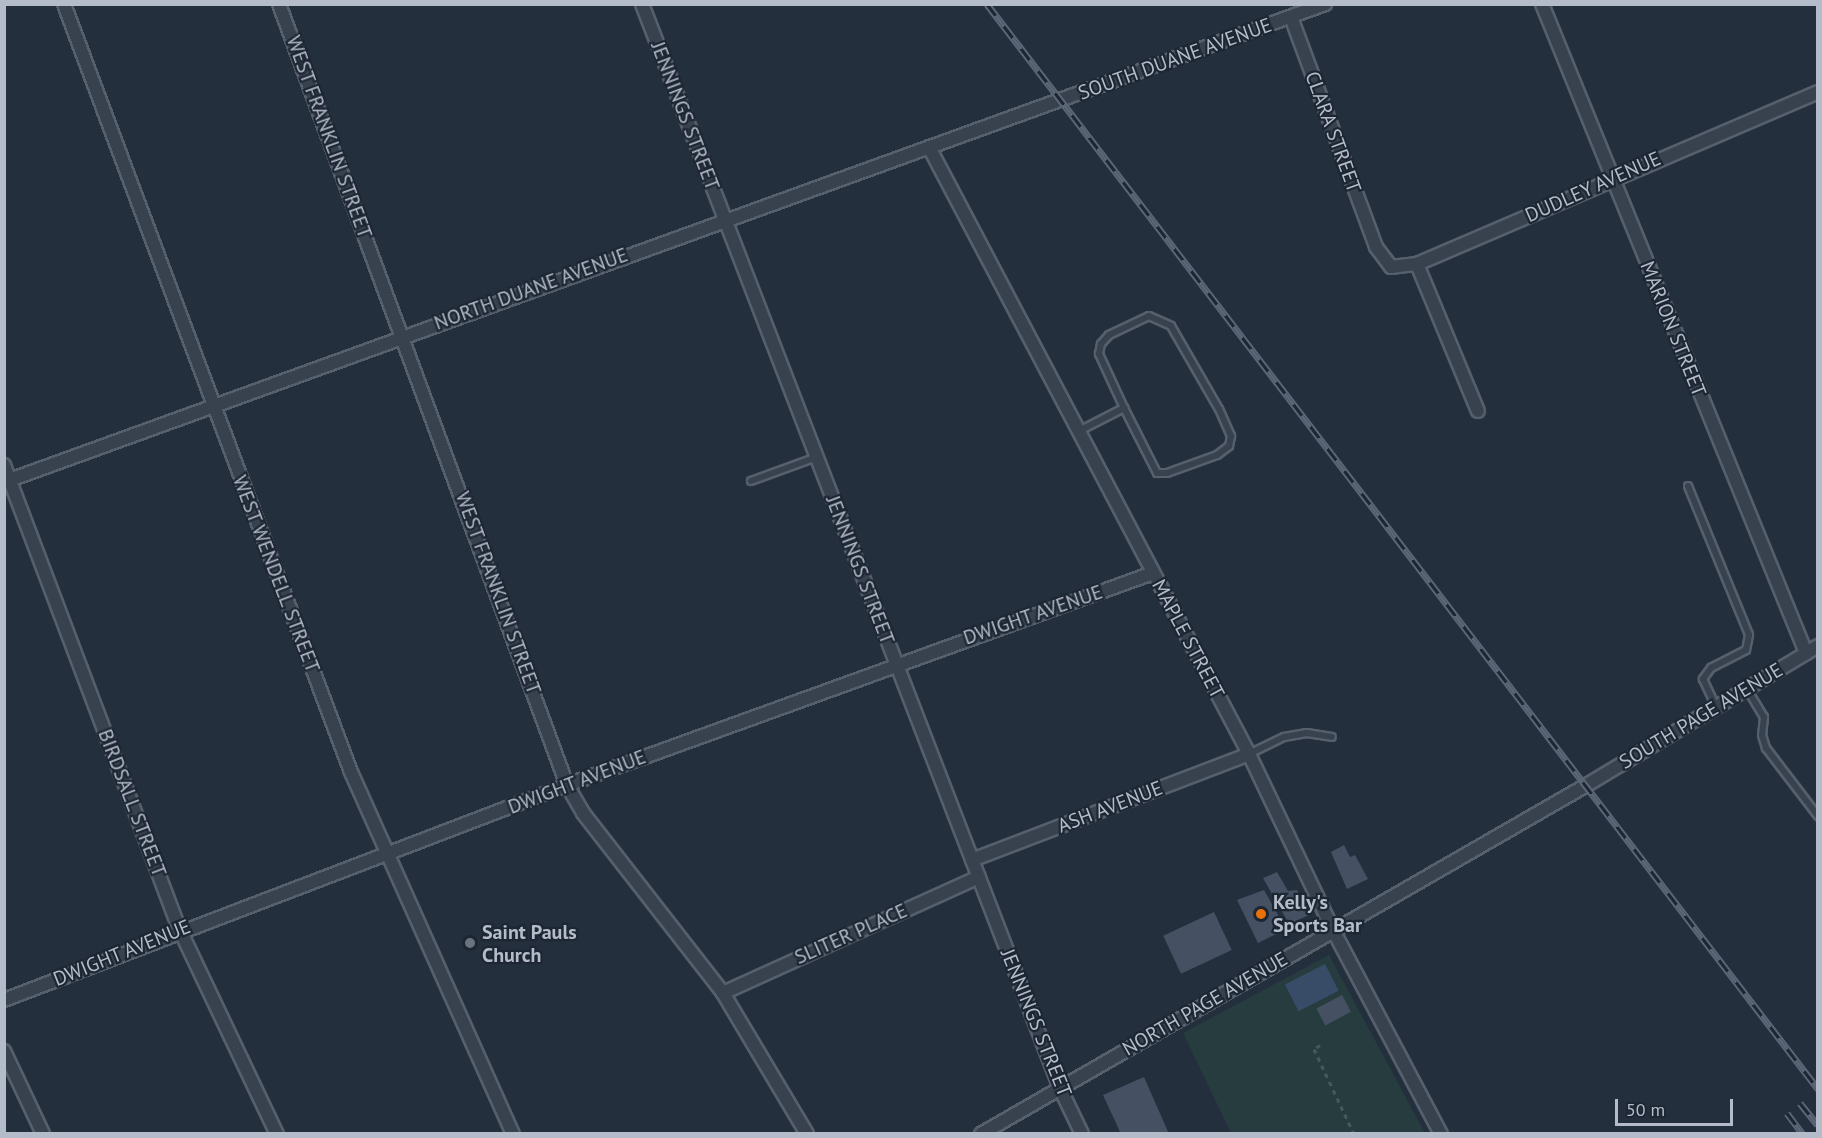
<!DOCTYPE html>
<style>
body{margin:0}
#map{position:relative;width:1822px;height:1138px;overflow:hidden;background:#242f3e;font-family:"PT Sans",sans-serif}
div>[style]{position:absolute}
.green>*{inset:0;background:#263c3f}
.water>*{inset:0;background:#394c67;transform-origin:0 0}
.building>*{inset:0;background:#455162;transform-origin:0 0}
.path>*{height:3px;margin-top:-1.5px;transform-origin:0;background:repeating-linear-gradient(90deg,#44595c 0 4.5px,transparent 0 9px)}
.roads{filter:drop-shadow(2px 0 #565f6c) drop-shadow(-2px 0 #565f6c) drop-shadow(0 2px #565f6c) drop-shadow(0 -2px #565f6c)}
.service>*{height:6px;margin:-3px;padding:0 3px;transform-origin:3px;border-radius:3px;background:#38414e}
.minor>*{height:12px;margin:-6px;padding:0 6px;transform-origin:6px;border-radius:6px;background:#38414e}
.rail>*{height:7px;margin-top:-3.5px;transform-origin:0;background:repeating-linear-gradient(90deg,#1d2633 0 14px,#5a6575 0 28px);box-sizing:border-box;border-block:2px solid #5a6575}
.dots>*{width:16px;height:16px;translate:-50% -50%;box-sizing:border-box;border:3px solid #1d2633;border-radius:50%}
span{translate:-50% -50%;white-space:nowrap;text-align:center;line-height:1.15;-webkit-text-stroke:4.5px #1d2633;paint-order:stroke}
.street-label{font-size:20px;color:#b4bcc9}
.poi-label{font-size:20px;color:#b4bcc9;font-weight:700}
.left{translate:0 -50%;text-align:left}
.frame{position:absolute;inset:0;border:6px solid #b4bcc9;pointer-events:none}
.scale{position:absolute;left:1615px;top:1099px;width:118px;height:27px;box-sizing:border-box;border:3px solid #b4bcc9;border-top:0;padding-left:8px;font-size:18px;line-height:21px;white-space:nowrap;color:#b4bcc9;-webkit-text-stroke:4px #1d2633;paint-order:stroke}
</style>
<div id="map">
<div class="green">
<i style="clip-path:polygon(1329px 955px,1425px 1133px,1231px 1133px,1183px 1033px)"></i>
</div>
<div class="water">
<i style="left:1325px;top:964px;width:30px;height:45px;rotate:63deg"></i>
</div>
<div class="building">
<i style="clip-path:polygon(1344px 845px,1350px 857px,1355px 855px,1368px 879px,1347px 889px,1331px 852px)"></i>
<i style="clip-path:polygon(1277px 872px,1288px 891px,1297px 890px,1309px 915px,1289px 924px,1263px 878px)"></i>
<i style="clip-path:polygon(1264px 890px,1286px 929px,1258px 943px,1237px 900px)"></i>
<i style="left:1214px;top:912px;width:42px;height:56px;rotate:65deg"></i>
<i style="left:1342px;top:995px;width:19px;height:29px;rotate:62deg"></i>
<i style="clip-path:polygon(1144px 1077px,1169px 1134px,1121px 1134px,1103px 1095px)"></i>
</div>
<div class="path">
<i style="left:1320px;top:1045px;width:7px;rotate:146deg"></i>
<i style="left:1314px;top:1049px;width:94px;rotate:64.8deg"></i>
</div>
<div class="roads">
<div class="service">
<i style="left:1079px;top:431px;width:51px;rotate:-27.1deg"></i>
<i style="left:1124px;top:408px;width:60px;rotate:-114.8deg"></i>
<i style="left:1099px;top:354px;width:10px;rotate:-79deg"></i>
<i style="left:1101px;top:344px;width:12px;rotate:-48deg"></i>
<i style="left:1109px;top:335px;width:44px;rotate:-25.4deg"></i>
<i style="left:1149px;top:316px;width:24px;rotate:24deg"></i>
<i style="left:1171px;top:326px;width:96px;rotate:60deg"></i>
<i style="left:1219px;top:409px;width:30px;rotate:66deg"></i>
<i style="left:1231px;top:436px;width:10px;rotate:101deg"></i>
<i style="left:1229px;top:446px;width:15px;rotate:143deg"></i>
<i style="left:1217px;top:455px;width:53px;rotate:160.2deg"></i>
<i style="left:1167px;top:473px;width:10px;rotate:180deg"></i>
<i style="left:1157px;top:473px;width:73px;rotate:-116.9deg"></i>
<i style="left:751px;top:481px;width:70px;rotate:-20deg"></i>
<i style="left:1688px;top:486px;width:161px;rotate:67.7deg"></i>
<i style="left:1749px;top:635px;width:15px;rotate:101deg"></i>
<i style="left:1746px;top:650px;width:39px;rotate:153deg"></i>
<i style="left:1711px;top:668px;width:14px;rotate:126deg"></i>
<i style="left:1703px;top:679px;width:31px;rotate:65deg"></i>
<i style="left:1747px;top:689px;width:33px;rotate:59deg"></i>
<i style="left:1764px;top:717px;width:18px;rotate:96deg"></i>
<i style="left:1762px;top:735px;width:14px;rotate:73deg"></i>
<i style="left:1766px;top:748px;width:86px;rotate:52.6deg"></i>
<i style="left:1249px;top:754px;width:39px;rotate:-26deg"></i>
<i style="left:1284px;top:737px;width:23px;rotate:-10deg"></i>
<i style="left:1307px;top:733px;width:25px;rotate:9deg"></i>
</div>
<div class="minor">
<i style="left:64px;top:4px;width:820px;rotate:69.51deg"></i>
<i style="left:351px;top:772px;width:397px;rotate:65.9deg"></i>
<i style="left:279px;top:4px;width:832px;rotate:69.76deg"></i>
<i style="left:567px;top:785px;width:32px;rotate:60deg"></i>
<i style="left:583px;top:813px;width:228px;rotate:52.1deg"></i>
<i style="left:723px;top:993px;width:164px;rotate:59.2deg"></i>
<i style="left:642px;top:4px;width:1162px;rotate:68.91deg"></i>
<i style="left:1060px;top:1088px;width:51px;rotate:64.4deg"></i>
<i style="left:1542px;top:4px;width:701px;rotate:67.86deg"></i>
<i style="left:1291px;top:17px;width:245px;rotate:69.7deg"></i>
<i style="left:1376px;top:247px;width:25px;rotate:53deg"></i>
<i style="left:1391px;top:267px;width:26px;rotate:-7deg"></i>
<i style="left:1417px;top:264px;width:436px;rotate:-23.2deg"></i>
<i style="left:929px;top:147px;width:686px;rotate:62.2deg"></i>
<i style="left:1249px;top:754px;width:195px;rotate:64.5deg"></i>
<i style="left:1333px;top:930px;width:231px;rotate:62.1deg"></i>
<i style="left:1417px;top:264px;width:159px;rotate:67.5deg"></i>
<i style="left:4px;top:465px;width:497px;rotate:69.3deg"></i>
<i style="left:180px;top:930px;width:226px;rotate:64.6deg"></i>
<i style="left:4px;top:482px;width:1405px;rotate:-19.89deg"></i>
<i style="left:972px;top:860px;width:297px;rotate:-20.9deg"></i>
<i style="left:723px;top:993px;width:281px;rotate:-24.4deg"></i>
<i style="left:4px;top:1000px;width:603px;rotate:-20.9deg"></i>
<i style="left:567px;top:785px;width:623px;rotate:-19.89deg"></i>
<i style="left:4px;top:1051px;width:92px;rotate:64.8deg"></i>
<i style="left:981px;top:1134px;width:697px;rotate:-29.95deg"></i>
<i style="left:1585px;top:786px;width:272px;rotate:-31deg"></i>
</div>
</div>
<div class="rail">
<i style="left:987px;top:4px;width:1367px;rotate:52.55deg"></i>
<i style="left:1800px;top:1103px;width:28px;rotate:51deg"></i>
<i style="left:1787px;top:1113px;width:26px;rotate:53deg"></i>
</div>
<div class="dots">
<i style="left:1261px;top:914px;background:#e8710a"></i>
<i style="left:470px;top:943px;background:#6b7280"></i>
</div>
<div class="street-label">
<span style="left:1175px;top:59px;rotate:-20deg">SOUTH DUANE AVENUE</span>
<span style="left:685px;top:116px;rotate:69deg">JENNINGS STREET</span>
<span style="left:1333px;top:132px;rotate:70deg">CLARA STREET</span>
<span style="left:329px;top:137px;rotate:70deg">WEST FRANKLIN STREET</span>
<span style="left:1593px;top:187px;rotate:-24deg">DUDLEY AVENUE</span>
<span style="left:531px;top:289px;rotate:-20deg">NORTH DUANE AVENUE</span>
<span style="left:1673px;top:329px;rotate:68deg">MARION STREET</span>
<span style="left:860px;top:570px;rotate:69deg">JENNINGS STREET</span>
<span style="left:276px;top:574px;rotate:69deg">WEST WENDELL STREET</span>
<span style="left:498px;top:593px;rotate:70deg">WEST FRANKLIN STREET</span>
<span style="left:1033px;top:615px;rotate:-19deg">DWIGHT AVENUE</span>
<span style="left:1188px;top:639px;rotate:62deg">MAPLE STREET</span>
<span style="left:1701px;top:716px;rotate:-31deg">SOUTH PAGE AVENUE</span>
<span style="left:577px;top:782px;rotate:-21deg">DWIGHT AVENUE</span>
<span style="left:132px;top:803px;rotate:69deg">BIRDSALL STREET</span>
<span style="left:1110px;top:807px;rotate:-21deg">ASH AVENUE</span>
<span style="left:851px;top:934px;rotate:-24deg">SLITER PLACE</span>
<span style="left:122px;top:953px;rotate:-22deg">DWIGHT AVENUE</span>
<span style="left:1205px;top:1004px;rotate:-30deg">NORTH PAGE AVENUE</span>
<span style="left:1036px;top:1023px;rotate:68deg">JENNINGS STREET</span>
</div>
<div class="poi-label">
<span class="left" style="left:1273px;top:914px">Kelly's<br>Sports Bar</span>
<span class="left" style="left:482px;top:944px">Saint Pauls<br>Church</span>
</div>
<div class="frame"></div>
<div class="scale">50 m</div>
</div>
